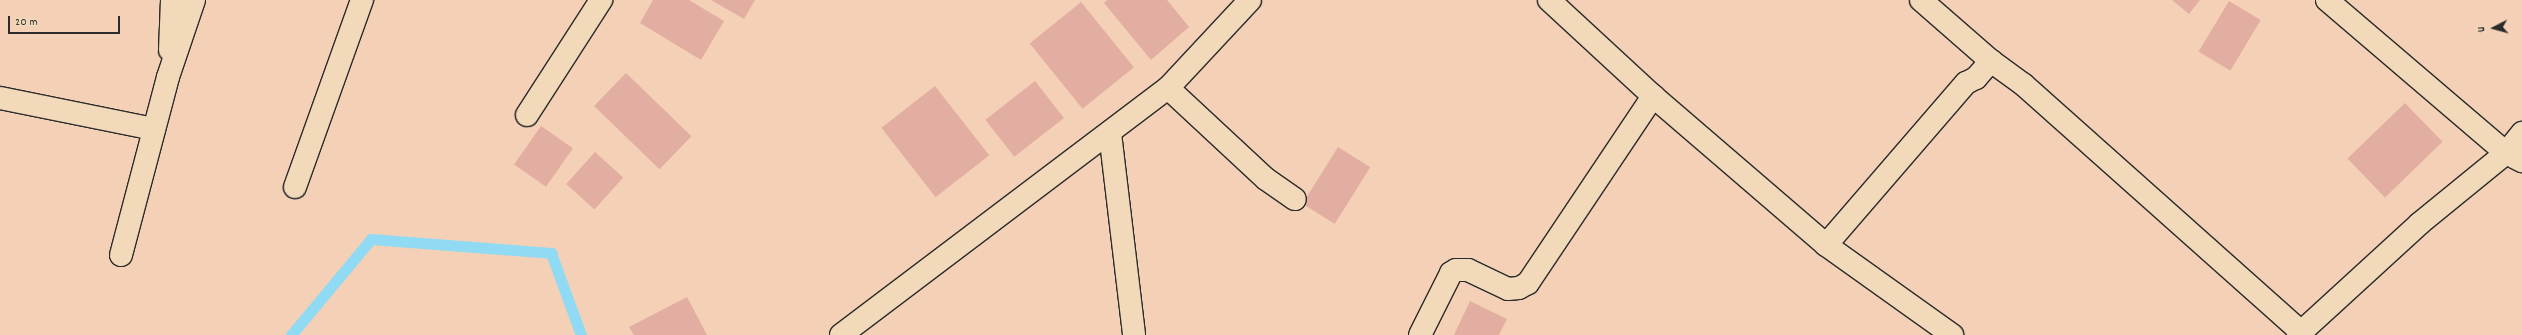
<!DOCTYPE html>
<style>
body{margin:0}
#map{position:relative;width:2522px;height:335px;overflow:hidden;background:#f4d1b6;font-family:Dekko,sans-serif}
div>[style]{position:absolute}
.stream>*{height:11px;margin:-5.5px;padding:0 5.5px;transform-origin:5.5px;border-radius:5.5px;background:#91daf3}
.building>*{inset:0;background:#e3aea2;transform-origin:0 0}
.roads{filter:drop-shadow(1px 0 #2b2b2b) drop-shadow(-1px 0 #2b2b2b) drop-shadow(0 1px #2b2b2b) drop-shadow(0 -1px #2b2b2b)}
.minor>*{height:22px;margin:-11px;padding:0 11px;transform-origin:11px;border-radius:11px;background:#f2d9b9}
span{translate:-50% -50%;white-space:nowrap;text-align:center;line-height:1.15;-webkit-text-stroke:3px #f2d9b9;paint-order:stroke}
.north{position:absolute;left:2474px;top:8px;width:40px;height:40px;-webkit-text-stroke:3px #f2d9b9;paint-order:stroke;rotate:264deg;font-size:11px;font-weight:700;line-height:16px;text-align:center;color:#2b2b2b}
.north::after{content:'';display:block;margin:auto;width:14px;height:18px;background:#2b2b2b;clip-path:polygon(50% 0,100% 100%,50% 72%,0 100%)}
.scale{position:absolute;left:8px;top:16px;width:112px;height:18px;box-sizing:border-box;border:2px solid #2b2b2b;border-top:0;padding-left:5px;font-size:12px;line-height:14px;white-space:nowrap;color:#2b2b2b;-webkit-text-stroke:3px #f2d9b9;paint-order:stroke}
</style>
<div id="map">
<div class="stream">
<i style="left:291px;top:335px;width:125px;rotate:-50.2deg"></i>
<i style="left:371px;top:239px;width:181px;rotate:4.4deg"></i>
<i style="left:551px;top:253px;width:87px;rotate:69.9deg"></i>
</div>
<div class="building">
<i style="clip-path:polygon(653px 0,689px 0,724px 21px,701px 60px,640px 23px)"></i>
<i style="clip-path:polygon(711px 0,755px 0,744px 19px)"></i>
<i style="clip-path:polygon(1107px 0,1167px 0,1189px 27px,1151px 60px,1104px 3px)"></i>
<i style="clip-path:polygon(2172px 0,2200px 0,2189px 14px)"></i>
<i style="left:2229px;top:1px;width:37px;height:59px;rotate:31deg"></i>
<i style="left:1081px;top:2px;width:84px;height:66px;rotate:51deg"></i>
<i style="left:626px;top:73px;width:91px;height:46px;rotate:44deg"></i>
<i style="left:1035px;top:81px;width:47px;height:63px;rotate:52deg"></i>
<i style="left:935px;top:86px;width:88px;height:68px;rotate:52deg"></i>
<i style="left:2405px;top:103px;width:54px;height:80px;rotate:46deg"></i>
<i style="left:541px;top:126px;width:39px;height:47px;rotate:35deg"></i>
<i style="left:1338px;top:147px;width:38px;height:67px;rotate:32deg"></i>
<i style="left:595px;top:152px;width:38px;height:43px;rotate:42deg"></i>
<i style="clip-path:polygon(687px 297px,707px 335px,634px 335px,629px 327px)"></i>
<i style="clip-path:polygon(1470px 301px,1507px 319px,1499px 335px,1454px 335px)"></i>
</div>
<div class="roads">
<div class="minor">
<i style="left:1549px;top:0;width:142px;rotate:42.7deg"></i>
<i style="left:1653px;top:96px;width:228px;rotate:40.7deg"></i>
<i style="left:1826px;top:245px;width:155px;rotate:35.5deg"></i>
<i style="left:1921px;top:0;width:93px;rotate:41.1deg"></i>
<i style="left:2327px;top:0;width:235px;rotate:40.5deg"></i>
<i style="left:2506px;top:153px;width:18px;rotate:27deg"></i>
<i style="left:170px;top:50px;width:50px;rotate:-87.7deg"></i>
<i style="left:1168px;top:88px;width:134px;rotate:42.9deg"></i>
<i style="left:1266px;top:179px;width:35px;rotate:35deg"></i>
<i style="left:0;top:98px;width:157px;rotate:11.4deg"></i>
<i style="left:527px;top:115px;width:137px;rotate:-57.2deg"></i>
<i style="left:1110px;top:133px;width:203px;rotate:83.2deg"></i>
<i style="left:295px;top:187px;width:199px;rotate:-70.3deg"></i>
<i style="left:1826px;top:245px;width:214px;rotate:-49.2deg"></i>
<i style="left:1966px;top:83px;width:11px;rotate:-27deg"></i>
<i style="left:1976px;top:78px;width:23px;rotate:-49deg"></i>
<i style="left:1991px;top:61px;width:41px;rotate:36deg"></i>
<i style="left:2024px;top:85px;width:371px;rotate:41.7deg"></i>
<i style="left:121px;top:255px;width:184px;rotate:-75.2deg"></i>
<i style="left:168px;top:77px;width:81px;rotate:-71.3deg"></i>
<i style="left:841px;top:335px;width:410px;rotate:-37.1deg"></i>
<i style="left:1168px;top:88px;width:120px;rotate:-47deg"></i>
<i style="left:1420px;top:335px;width:69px;rotate:-63.4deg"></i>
<i style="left:1451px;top:273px;width:6px;rotate:-31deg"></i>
<i style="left:1456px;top:270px;width:12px"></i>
<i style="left:1468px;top:270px;width:44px;rotate:25.4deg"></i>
<i style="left:1508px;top:289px;width:11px;rotate:-5deg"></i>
<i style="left:1519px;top:288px;width:10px;rotate:-29deg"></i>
<i style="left:1528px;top:283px;width:225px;rotate:-56.2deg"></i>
<i style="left:2298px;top:335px;width:164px;rotate:-42.5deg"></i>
<i style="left:2419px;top:224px;width:112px;rotate:-39.2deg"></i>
<i style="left:2506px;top:153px;width:26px;rotate:-51deg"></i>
</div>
</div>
<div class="north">U</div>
<div class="scale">20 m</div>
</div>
